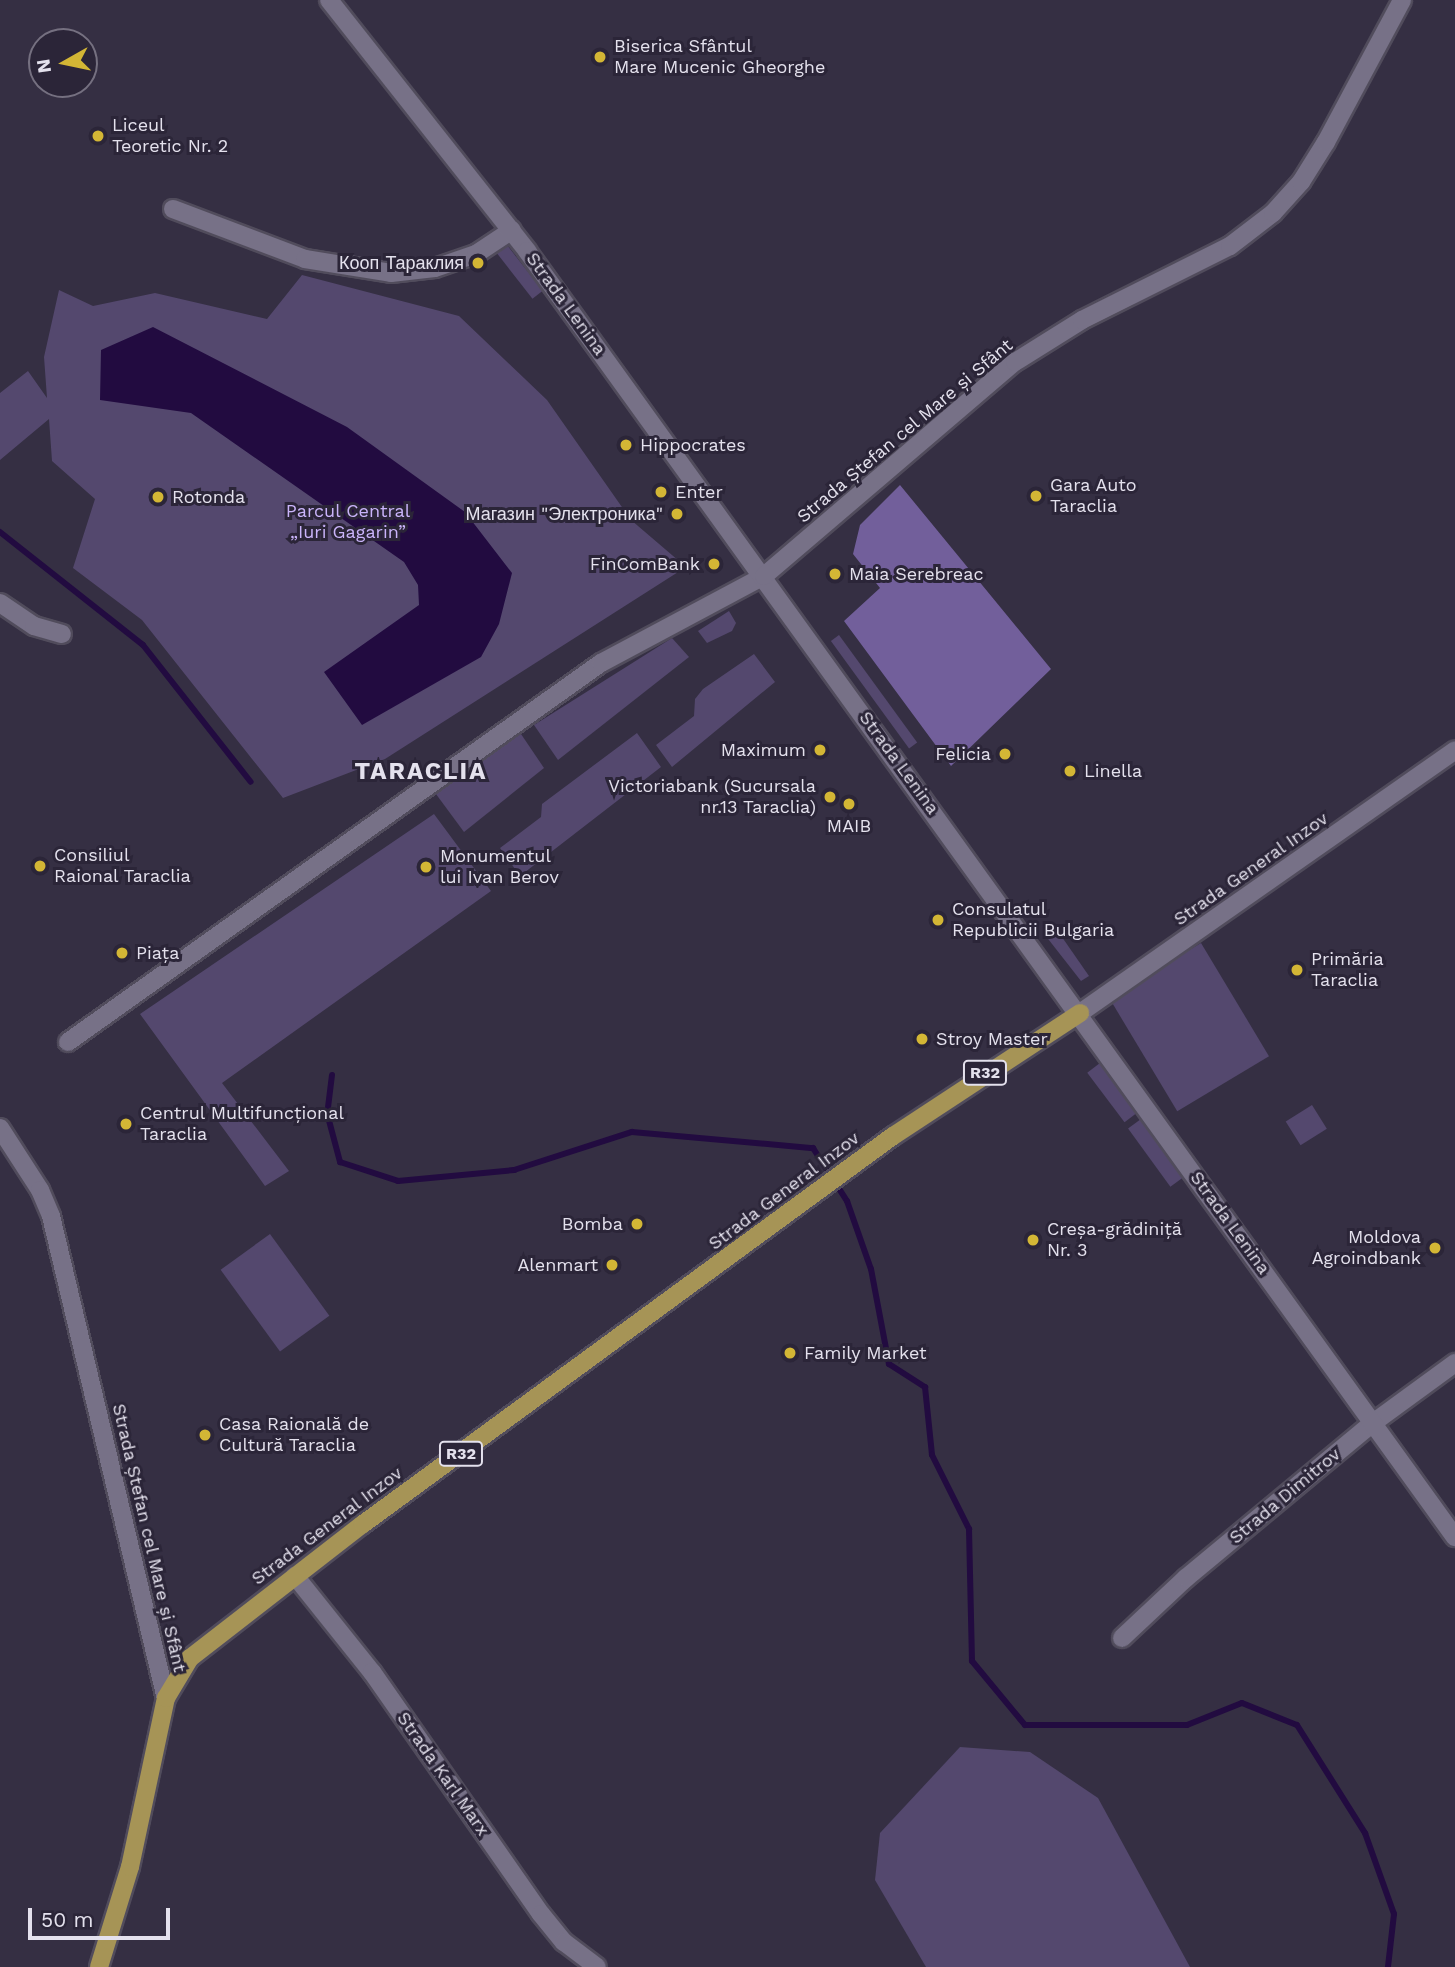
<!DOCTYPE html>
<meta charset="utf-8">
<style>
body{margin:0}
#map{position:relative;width:1455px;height:1967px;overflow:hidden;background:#352f43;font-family:"Work Sans",sans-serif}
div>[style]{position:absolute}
.green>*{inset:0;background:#54486e;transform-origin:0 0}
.forest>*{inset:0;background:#725f9b}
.water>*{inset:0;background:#220b40}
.stream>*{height:6px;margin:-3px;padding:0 3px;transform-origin:3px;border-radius:3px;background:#220b40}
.roads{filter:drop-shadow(2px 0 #514c5c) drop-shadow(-2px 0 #514c5c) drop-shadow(0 2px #514c5c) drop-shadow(0 -2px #514c5c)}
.street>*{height:18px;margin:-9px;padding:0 9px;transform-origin:9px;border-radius:9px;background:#777187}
.secondary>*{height:18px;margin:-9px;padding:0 9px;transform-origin:9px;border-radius:9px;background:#777187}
.primary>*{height:18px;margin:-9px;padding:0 9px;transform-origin:9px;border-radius:9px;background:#a69456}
.dots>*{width:19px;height:19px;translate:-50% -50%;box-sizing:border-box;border:4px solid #2b2538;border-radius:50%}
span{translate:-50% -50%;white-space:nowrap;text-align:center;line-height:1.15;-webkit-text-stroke:6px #2b2538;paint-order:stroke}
.shield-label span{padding:2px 5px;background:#2b2538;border:2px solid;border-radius:5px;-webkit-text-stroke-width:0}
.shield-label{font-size:16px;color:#e4e1ed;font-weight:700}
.poi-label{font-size:18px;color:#e4e1ed}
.left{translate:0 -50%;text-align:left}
.right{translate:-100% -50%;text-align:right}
.street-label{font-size:18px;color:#e4e1ed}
.park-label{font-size:18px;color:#cab4fa}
.district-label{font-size:24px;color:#e4e1ed;font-weight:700;letter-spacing:2px}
.north{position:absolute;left:28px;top:28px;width:70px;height:70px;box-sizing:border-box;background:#2b2538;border:2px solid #757080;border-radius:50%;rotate:261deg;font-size:19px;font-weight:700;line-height:28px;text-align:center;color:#e4e1ed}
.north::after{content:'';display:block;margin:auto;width:24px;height:32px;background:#d3b635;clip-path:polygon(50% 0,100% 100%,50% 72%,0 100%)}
.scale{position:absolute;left:28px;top:1908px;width:142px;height:32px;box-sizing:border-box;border:4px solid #e4e1ed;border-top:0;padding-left:9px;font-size:21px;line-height:24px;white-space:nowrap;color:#e4e1ed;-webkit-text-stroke:5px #2b2538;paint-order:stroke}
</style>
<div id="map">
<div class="green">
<i style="left:507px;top:245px;width:58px;height:13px;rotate:52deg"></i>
<i style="clip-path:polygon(302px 275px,459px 316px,547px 400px,631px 520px,686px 567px,385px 759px,283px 798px,142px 620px,73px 568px,95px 499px,52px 461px,49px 419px,0 460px,0 393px,28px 371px,47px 398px,44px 357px,59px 290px,93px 306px,155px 293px,267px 319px)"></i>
<i style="clip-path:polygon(729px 611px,736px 623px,732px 631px,707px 643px,698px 631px)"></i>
<i style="left:839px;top:635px;width:133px;height:10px;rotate:54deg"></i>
<i style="clip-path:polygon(672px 638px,689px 657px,558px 760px,534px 725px)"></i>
<i style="clip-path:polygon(754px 654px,775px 682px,672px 767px,656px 745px,694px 716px,695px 699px,703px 689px)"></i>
<i style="clip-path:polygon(637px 733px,661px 767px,520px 876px,500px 848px,541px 817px,542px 804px)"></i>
<i style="clip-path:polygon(521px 734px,544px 768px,464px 832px,433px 790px)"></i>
<i style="clip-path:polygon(434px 814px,491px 891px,222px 1083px,289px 1171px,265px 1186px,140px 1014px)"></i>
<i style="clip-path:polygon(1055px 927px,1089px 976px,1081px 981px,1045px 935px)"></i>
<i style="left:1201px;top:943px;width:132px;height:107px;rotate:59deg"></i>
<i style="left:1100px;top:1063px;width:62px;height:16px;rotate:53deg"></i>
<i style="left:1312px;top:1105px;width:28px;height:31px;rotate:58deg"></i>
<i style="left:1141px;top:1119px;width:72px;height:16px;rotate:54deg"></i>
<i style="left:270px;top:1234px;width:101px;height:61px;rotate:54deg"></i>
<i style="clip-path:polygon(960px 1747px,1030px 1752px,1098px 1798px,1190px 1967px,926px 1967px,875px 1880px,880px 1833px)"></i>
</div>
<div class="forest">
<i style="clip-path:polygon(900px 485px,1051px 669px,951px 766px,844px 621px,880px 588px,853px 554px,860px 525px)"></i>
</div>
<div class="water">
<i style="clip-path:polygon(153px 327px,347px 427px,465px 512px,512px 573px,499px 624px,481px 657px,362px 725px,324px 672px,419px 605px,418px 585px,404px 562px,191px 413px,100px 400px,101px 350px)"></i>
</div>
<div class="stream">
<i style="left:0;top:532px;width:182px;rotate:38.3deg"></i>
<i style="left:143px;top:645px;width:174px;rotate:51.8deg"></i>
<i style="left:332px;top:1075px;width:38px;rotate:97deg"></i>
<i style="left:327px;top:1113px;width:51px;rotate:75.1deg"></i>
<i style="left:340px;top:1162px;width:61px;rotate:18.1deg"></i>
<i style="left:398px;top:1181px;width:117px;rotate:-5.4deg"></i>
<i style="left:514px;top:1170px;width:124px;rotate:-17.9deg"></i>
<i style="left:632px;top:1132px;width:182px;rotate:5.1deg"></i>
<i style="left:813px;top:1148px;width:63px;rotate:57.3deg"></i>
<i style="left:847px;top:1201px;width:72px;rotate:70.6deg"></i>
<i style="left:871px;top:1269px;width:97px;rotate:79.3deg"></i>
<i style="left:889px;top:1364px;width:43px;rotate:32.6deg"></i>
<i style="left:925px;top:1387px;width:68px;rotate:84.1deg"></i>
<i style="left:932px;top:1455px;width:83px;rotate:63.4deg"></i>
<i style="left:969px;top:1529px;width:132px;rotate:88.7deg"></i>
<i style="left:972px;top:1661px;width:83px;rotate:50.4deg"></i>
<i style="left:1025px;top:1725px;width:162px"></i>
<i style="left:1187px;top:1725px;width:59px;rotate:-21.8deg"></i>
<i style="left:1242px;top:1703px;width:59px;rotate:21.8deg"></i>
<i style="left:1297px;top:1725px;width:128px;rotate:57.8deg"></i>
<i style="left:1365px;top:1833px;width:86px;rotate:70.3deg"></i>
<i style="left:1394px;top:1914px;width:53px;rotate:96.5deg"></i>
</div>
<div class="roads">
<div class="street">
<i style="left:173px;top:209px;width:141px;rotate:20.7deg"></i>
<i style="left:305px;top:259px;width:87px;rotate:9.2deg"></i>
<i style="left:391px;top:273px;width:44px;rotate:-6.5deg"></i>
<i style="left:435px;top:268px;width:43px;rotate:-18.9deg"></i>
<i style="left:476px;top:254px;width:43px;rotate:-33.7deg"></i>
<i style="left:0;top:603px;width:41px;rotate:34.1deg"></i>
<i style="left:34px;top:626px;width:29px;rotate:16deg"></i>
<i style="left:1080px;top:1013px;width:458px;rotate:-35deg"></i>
<i style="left:68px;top:1042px;width:654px;rotate:-35.42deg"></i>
<i style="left:601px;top:663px;width:185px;rotate:-28.1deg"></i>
<i style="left:0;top:1128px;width:74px;rotate:57.2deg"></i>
<i style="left:40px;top:1190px;width:28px;rotate:67deg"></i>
<i style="left:51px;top:1216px;width:496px;rotate:76.6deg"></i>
<i style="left:295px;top:1576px;width:123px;rotate:51.3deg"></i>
<i style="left:372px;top:1672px;width:295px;rotate:55.1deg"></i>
<i style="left:541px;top:1914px;width:36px;rotate:51deg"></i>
<i style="left:564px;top:1942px;width:41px;rotate:37.1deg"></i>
<i style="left:1122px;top:1638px;width:88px;rotate:-43.2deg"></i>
<i style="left:1186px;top:1578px;width:243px;rotate:-39.7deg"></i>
<i style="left:1373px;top:1423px;width:102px;rotate:-36.2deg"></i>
</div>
<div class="secondary">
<i style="left:329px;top:0;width:320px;rotate:51.7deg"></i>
<i style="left:527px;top:251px;width:1586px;rotate:54.19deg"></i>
<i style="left:764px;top:576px;width:330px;rotate:-40.5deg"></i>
<i style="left:1015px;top:362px;width:79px;rotate:-32.1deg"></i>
<i style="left:1082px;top:320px;width:165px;rotate:-26.6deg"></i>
<i style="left:1230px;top:246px;width:54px;rotate:-37.5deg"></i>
<i style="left:1273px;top:213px;width:42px;rotate:-47.9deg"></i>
<i style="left:1301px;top:182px;width:47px;rotate:-58deg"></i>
<i style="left:1326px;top:142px;width:161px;rotate:-61.8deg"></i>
</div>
<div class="primary">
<i style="left:99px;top:1967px;width:105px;rotate:-72.8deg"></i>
<i style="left:130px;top:1867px;width:173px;rotate:-78deg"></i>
<i style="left:166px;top:1698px;width:47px;rotate:-59deg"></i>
<i style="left:190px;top:1658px;width:219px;rotate:-37.8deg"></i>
<i style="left:363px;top:1524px;width:657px;rotate:-36.21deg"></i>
<i style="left:893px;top:1136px;width:224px;rotate:-33.3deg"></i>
</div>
</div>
<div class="dots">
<i style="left:600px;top:57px;background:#d3b635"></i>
<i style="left:98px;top:136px;background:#d3b635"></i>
<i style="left:478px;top:263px;background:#d3b635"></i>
<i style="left:626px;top:445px;background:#d3b635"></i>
<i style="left:661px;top:492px;background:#d3b635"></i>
<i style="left:1036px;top:496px;background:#d3b635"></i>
<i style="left:158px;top:497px;background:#d3b635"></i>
<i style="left:677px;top:514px;background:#d3b635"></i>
<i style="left:714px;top:564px;background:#d3b635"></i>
<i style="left:835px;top:574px;background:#d3b635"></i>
<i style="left:820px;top:750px;background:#d3b635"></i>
<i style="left:1005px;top:754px;background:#d3b635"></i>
<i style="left:1070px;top:771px;background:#d3b635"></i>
<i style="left:830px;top:797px;background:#d3b635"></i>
<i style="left:849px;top:804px;background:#d3b635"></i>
<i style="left:40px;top:866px;background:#d3b635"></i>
<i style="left:426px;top:867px;background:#d3b635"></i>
<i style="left:938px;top:920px;background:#d3b635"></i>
<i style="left:122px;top:953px;background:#d3b635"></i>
<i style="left:1297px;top:970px;background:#d3b635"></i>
<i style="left:922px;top:1039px;background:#d3b635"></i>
<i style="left:126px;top:1124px;background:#d3b635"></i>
<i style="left:637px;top:1224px;background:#d3b635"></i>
<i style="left:1033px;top:1240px;background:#d3b635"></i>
<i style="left:1435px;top:1248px;background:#d3b635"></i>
<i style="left:612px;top:1265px;background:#d3b635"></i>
<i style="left:790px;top:1353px;background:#d3b635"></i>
<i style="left:205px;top:1435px;background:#d3b635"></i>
</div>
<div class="shield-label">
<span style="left:985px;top:1073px">R32</span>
<span style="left:461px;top:1454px">R32</span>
</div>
<div class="poi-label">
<span class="left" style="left:614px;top:57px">Biserica Sfântul<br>Mare Mucenic Gheorghe</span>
<span class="left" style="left:112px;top:136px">Liceul<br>Teoretic Nr. 2</span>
<span class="right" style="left:464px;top:263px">Кооп Тараклия</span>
<span class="left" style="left:640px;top:445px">Hippocrates</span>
<span class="left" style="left:1050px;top:496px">Gara Auto<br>Taraclia</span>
<span class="left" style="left:675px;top:492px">Enter</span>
<span class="left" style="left:172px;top:497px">Rotonda</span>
<span class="right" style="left:663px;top:514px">Магазин "Электроника"</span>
<span class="right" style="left:700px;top:564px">FinComBank</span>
<span class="left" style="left:849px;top:574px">Maia Serebreac</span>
<span class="right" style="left:806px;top:750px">Maximum</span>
<span class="right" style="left:991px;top:754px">Felicia</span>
<span class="left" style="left:1084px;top:771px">Linella</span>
<span class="right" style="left:816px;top:797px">Victoriabank (Sucursala<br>nr.13 Taraclia)</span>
<span style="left:849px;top:826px">MAIB</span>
<span class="left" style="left:54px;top:866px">Consiliul<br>Raional Taraclia</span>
<span class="left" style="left:440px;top:867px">Monumentul<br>lui Ivan Berov</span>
<span class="left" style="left:952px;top:920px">Consulatul<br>Republicii Bulgaria</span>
<span class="left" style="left:136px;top:953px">Piața</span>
<span class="left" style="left:1311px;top:970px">Primăria<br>Taraclia</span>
<span class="left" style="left:936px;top:1039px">Stroy Master</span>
<span class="left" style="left:140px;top:1124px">Centrul Multifuncțional<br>Taraclia</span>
<span class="right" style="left:623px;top:1224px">Bomba</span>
<span class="left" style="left:1047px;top:1240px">Creșa-grădiniță<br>Nr. 3</span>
<span class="right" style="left:1421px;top:1248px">Moldova<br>Agroindbank</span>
<span class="right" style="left:598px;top:1265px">Alenmart</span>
<span class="left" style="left:804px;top:1353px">Family Market</span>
<span class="left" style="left:219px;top:1435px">Casa Raională de<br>Cultură Taraclia</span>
</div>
<div class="street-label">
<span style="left:566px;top:304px;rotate:54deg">Strada Lenina</span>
<span style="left:905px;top:431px;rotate:-40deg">Strada Ștefan cel Mare și Sfânt</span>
<span style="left:899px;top:763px;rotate:54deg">Strada Lenina</span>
<span style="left:1251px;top:869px;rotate:-35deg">Strada General Inzov</span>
<span style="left:784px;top:1191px;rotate:-37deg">Strada General Inzov</span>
<span style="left:1230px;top:1223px;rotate:54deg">Strada Lenina</span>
<span style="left:1285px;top:1496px;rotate:-40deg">Strada Dimitrov</span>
<span style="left:327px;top:1526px;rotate:-37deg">Strada General Inzov</span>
<span style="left:149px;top:1538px;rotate:77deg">Strada Ștefan cel Mare și Sfânt</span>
<span style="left:443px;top:1774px;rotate:55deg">Strada Karl Marx</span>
</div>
<div class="park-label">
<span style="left:348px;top:522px">Parcul Central<br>„Iuri Gagarin”</span>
</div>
<div class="district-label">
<span style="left:421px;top:772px">TARACLIA</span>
</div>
<div class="north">N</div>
<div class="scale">50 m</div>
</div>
